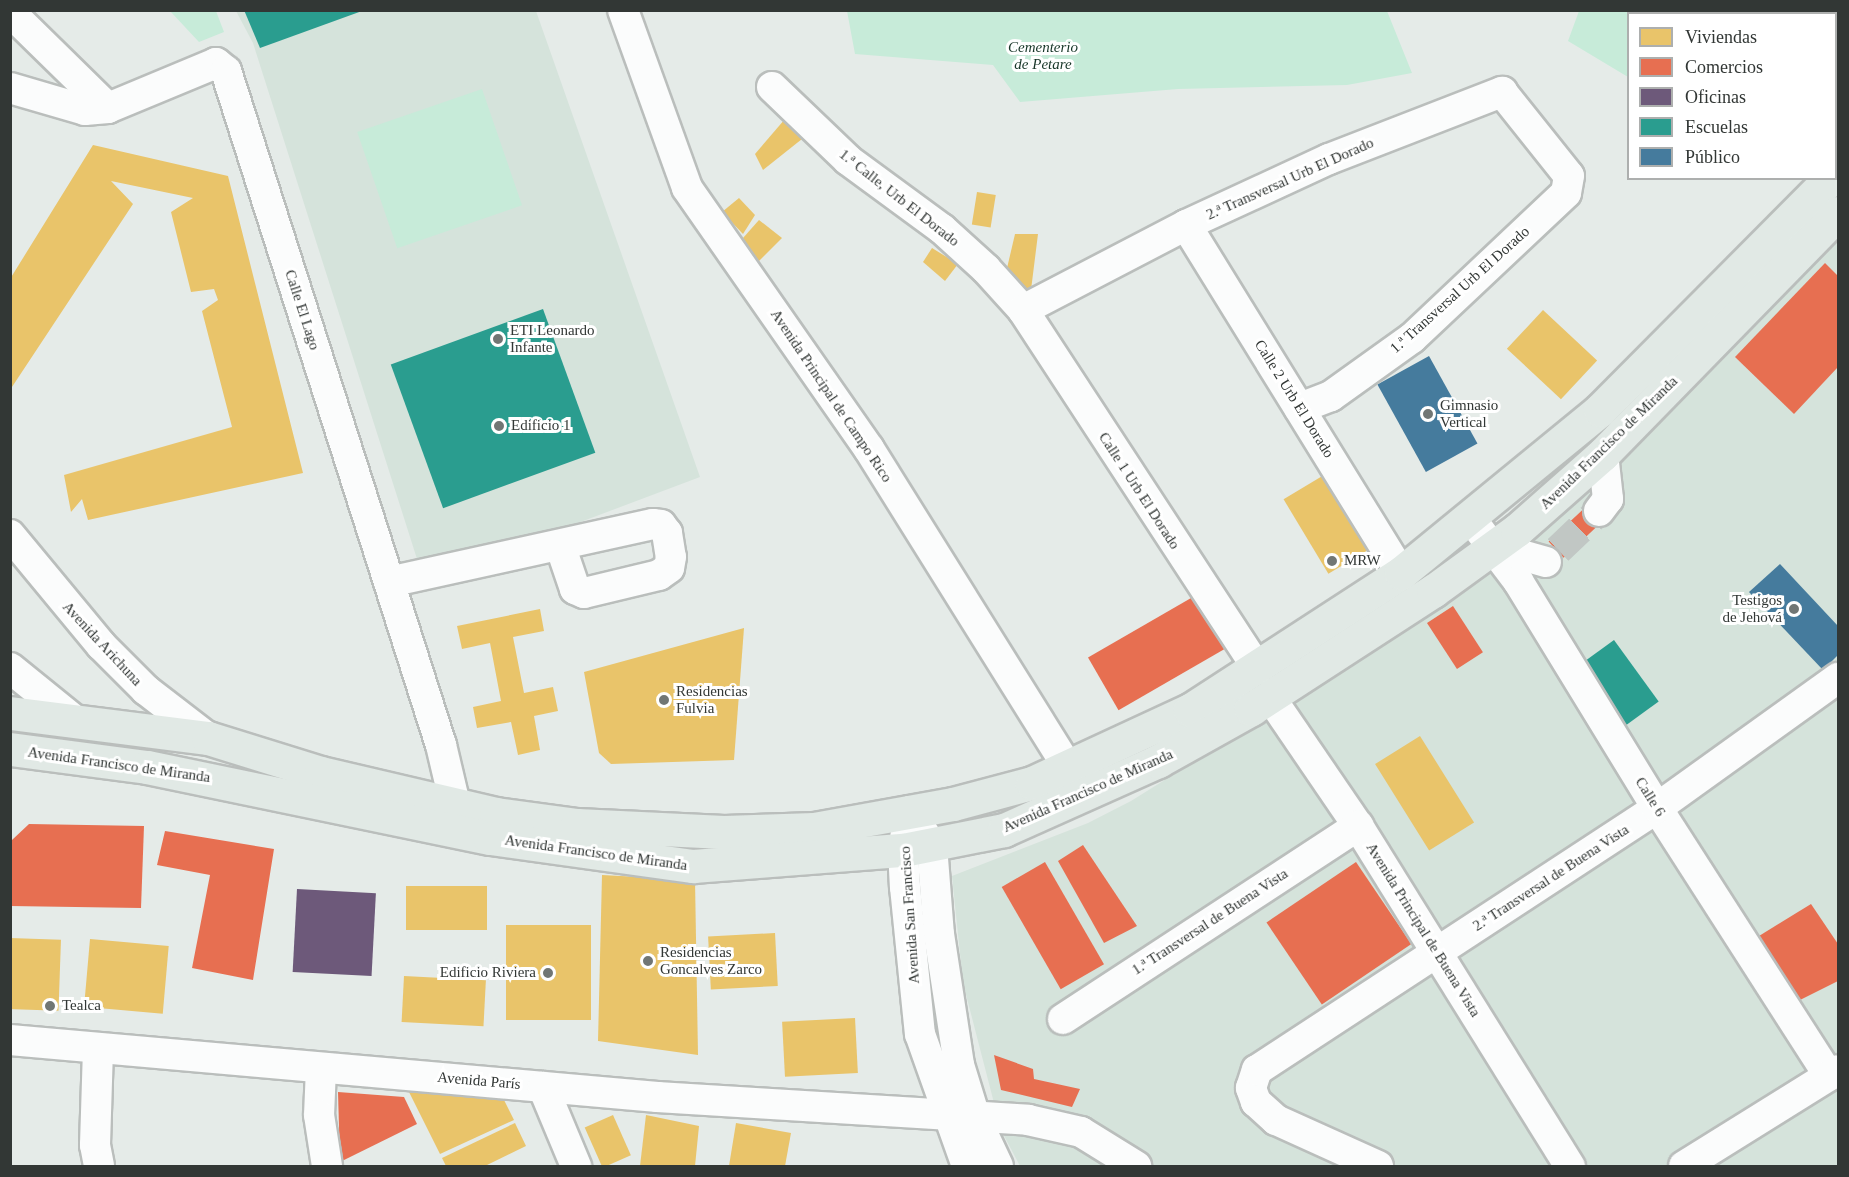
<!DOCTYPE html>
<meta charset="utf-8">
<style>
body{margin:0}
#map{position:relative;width:1849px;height:1177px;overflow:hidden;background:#e5ebe8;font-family:Georgia,serif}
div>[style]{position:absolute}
.built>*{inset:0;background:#d5e3db}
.green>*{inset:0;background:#c7ebd9;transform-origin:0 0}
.homes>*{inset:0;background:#e9c46a;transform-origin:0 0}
.shops>*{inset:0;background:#e76f51;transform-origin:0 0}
.offices>*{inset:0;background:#6d597a;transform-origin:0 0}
.schools>*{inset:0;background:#2a9d8f;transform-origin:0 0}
.public>*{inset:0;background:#457b9d;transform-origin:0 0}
.minor-tunnel>*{height:30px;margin-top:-15px;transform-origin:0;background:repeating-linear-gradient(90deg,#c1c7c4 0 30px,transparent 0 45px)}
.roads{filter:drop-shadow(2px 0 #babebc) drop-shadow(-2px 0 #babebc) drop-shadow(0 2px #babebc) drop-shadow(0 -2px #babebc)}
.minor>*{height:30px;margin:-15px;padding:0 15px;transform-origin:15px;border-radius:15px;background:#fbfcfc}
.major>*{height:33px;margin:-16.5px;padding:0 16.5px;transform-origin:16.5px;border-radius:16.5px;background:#e1e9e5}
.dots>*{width:16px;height:16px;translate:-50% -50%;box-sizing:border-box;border:3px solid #fff;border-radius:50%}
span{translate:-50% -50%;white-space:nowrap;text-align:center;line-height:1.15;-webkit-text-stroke:6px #fff;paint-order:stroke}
.park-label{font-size:15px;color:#163527;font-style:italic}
.street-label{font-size:15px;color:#323735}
.poi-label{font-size:15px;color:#323735}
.left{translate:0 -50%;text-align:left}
.right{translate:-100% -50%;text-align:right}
.frame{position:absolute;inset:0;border:12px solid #323735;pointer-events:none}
.legend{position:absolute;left:1627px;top:12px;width:210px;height:168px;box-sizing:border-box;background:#fff;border:2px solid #adafae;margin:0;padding:8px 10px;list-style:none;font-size:18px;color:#323735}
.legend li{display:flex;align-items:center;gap:12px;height:30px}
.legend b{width:30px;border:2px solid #adafae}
</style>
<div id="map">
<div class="built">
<i style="clip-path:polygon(236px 11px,536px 11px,700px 477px,424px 581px,253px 43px)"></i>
<i style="clip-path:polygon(1838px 225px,1838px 1166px,1020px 1166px,1001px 1130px,963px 983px,952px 876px,1088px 823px,1131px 801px,1317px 685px)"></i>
</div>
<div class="green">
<i style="clip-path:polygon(170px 11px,216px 11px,224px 32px,199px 42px)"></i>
<i style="clip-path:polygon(847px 11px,1387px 11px,1412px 73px,1347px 85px,1178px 89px,1020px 102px,993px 65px,855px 54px)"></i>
<i style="clip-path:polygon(1579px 11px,1838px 11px,1838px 103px,1836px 106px,1836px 14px,1628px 14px,1628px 77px,1568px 41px)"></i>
<i style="left:482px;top:89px;width:123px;height:132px;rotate:71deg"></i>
</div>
<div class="homes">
<i style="clip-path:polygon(785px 119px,802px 139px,763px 170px,755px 154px)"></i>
<i style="clip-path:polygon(93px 145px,228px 176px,303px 473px,88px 520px,82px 499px,71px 512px,64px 475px,232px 427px,202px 311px,218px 300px,214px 289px,191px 292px,171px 212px,193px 198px,111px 181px,133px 204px,10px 390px,10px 279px)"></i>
<i style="left:977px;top:192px;width:19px;height:33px;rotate:9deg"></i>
<i style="clip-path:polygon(739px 198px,755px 215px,743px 234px,722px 212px)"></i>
<i style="clip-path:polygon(759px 220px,782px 238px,758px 262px,743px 238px)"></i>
<i style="clip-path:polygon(1015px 234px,1038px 234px,1031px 290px,1004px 281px)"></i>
<i style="clip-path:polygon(932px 248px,958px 264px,945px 281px,923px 262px)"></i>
<i style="left:1543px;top:310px;width:74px;height:53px;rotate:43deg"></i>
<i style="left:1329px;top:472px;width:87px;height:53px;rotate:59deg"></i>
<i style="clip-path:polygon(540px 609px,544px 631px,513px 637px,524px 693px,553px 687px,558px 711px,534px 716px,540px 750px,518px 755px,511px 722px,477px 728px,473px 707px,501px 701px,490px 643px,462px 649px,457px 626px)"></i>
<i style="clip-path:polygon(744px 628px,734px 760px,611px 764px,599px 753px,584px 672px)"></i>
<i style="left:1420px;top:736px;width:102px;height:53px;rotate:58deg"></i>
<i style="clip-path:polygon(602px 875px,695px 880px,698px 1055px,598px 1041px)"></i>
<i style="left:487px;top:886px;width:44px;height:81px;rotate:90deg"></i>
<i style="left:506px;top:925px;width:85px;height:95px"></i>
<i style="left:775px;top:933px;width:53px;height:67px;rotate:87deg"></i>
<i style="left:10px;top:938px;width:51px;height:71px;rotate:2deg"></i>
<i style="left:90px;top:939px;width:79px;height:68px;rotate:5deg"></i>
<i style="left:404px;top:976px;width:82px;height:46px;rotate:3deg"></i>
<i style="left:855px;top:1018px;width:55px;height:73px;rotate:87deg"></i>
<i style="clip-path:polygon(409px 1092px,504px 1100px,514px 1120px,440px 1154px)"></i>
<i style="left:613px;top:1115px;width:44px;height:31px;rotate:66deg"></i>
<i style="clip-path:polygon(646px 1115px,699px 1126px,695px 1166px,640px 1166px)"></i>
<i style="clip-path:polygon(515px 1123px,526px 1146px,485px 1166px,446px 1166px,442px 1158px)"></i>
<i style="clip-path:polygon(736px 1123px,791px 1133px,785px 1166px,729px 1166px)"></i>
</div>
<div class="shops">
<i style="clip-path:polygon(1825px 263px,1838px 276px,1838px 367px,1794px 414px,1735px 357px)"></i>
<i style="left:1591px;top:502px;width:22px;height:58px;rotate:47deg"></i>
<i style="left:1198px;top:594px;width:61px;height:127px;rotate:60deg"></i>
<i style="left:1453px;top:606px;width:55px;height:31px;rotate:57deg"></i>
<i style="clip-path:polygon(29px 824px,144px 826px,141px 908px,10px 906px,12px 840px)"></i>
<i style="clip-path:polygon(165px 831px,274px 849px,253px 980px,192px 968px,210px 875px,157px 865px)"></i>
<i style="clip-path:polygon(1083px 845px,1137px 926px,1104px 943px,1058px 861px)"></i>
<i style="left:1045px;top:862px;width:118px;height:50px;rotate:60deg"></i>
<i style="left:1356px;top:862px;width:99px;height:108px;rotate:56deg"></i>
<i style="clip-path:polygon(1811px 904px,1838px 944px,1838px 981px,1796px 1002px,1759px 936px)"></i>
<i style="clip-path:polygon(994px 1055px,1033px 1069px,1034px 1079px,1080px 1089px,1072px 1107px,1001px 1090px)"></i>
<i style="clip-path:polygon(338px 1092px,404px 1097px,417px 1124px,340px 1162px)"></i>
</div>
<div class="offices">
<i style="left:297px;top:889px;width:79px;height:83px;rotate:3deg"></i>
</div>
<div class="schools">
<i style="clip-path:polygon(244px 10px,362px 10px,362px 11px,260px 48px)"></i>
<i style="left:543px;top:309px;width:153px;height:162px;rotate:70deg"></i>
<i style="left:1614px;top:640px;width:76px;height:40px;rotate:54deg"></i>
</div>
<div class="public">
<i style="left:1429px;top:356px;width:100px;height:59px;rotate:61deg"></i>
<i style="clip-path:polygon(1780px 564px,1838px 626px,1838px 655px,1823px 670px,1749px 592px)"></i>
</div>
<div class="minor-tunnel">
<i style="left:1558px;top:550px;width:57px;rotate:-43.6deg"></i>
</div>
<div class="roads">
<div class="minor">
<i style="left:623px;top:10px;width:189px;rotate:70.2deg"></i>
<i style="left:687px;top:188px;width:318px;rotate:55.1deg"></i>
<i style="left:869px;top:449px;width:376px;rotate:58deg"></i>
<i style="left:10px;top:12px;width:137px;rotate:44.4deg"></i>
<i style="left:108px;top:108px;width:117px;rotate:-22.6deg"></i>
<i style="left:216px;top:63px;width:13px;rotate:39deg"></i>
<i style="left:226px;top:71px;width:707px;rotate:72.31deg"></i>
<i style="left:441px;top:745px;width:61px;rotate:76.7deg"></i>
<i style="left:772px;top:87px;width:105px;rotate:43.8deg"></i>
<i style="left:848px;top:160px;width:117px;rotate:36.3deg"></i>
<i style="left:942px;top:229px;width:59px;rotate:42.3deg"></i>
<i style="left:986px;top:269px;width:55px;rotate:47.9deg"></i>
<i style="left:1023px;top:310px;width:429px;rotate:56.8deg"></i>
<i style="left:10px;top:88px;width:78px;rotate:16.3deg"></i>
<i style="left:85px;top:110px;width:23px;rotate:-5deg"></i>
<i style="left:1186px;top:225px;width:409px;rotate:58.3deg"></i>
<i style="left:1023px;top:310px;width:184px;rotate:-27.5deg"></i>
<i style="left:1186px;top:225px;width:157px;rotate:-24.8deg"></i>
<i style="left:1329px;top:159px;width:186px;rotate:-21.2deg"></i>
<i style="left:1502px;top:92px;width:107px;rotate:51.4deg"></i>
<i style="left:1569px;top:176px;width:17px;rotate:100deg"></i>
<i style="left:1566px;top:193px;width:212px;rotate:136.7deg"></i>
<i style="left:1412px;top:338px;width:100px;rotate:144.4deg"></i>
<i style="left:1331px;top:396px;width:34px;rotate:159deg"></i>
<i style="left:1599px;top:511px;width:15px;rotate:-53deg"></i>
<i style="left:1608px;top:499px;width:45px;rotate:-96.3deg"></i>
<i style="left:1471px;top:519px;width:78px;rotate:52.8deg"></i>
<i style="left:1518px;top:581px;width:266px;rotate:58.5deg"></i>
<i style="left:1657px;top:808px;width:318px;rotate:57.3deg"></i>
<i style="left:10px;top:535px;width:143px;rotate:50.4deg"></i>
<i style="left:101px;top:645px;width:64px;rotate:45deg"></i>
<i style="left:146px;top:690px;width:78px;rotate:37.7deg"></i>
<i style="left:1493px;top:547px;width:55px;rotate:15.8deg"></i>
<i style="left:389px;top:582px;width:270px;rotate:-12.4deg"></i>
<i style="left:653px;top:524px;width:8px;rotate:7deg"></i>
<i style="left:661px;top:525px;width:10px;rotate:53deg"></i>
<i style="left:667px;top:533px;width:24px;rotate:81deg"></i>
<i style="left:671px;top:557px;width:11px;rotate:100deg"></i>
<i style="left:669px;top:568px;width:12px;rotate:145deg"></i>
<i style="left:659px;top:575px;width:77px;rotate:166.5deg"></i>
<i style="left:584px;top:593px;width:10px;rotate:-156deg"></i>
<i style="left:575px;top:589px;width:46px;rotate:-108.8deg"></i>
<i style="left:10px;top:668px;width:81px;rotate:39deg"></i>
<i style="left:1270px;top:697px;width:156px;rotate:55.7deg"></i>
<i style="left:1358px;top:826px;width:401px;rotate:58.1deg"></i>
<i style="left:910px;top:811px;width:41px;rotate:57.8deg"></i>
<i style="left:932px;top:846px;width:88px;rotate:85.5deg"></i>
<i style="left:939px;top:934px;width:133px;rotate:81.3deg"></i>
<i style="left:959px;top:1065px;width:54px;rotate:72.9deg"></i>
<i style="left:975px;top:1117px;width:54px;rotate:64.9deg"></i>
<i style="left:907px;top:826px;width:24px;rotate:99deg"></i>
<i style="left:903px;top:850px;width:37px;rotate:87deg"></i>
<i style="left:905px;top:887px;width:148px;rotate:84.2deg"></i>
<i style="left:920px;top:1034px;width:140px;rotate:70.4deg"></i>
<i style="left:1063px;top:1019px;width:353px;rotate:-33.2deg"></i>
<i style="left:10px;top:1040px;width:650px;rotate:5.03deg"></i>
<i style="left:657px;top:1097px;width:372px;rotate:3.5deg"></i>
<i style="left:1028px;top:1120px;width:54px;rotate:12.8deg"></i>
<i style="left:1081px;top:1132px;width:65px;rotate:31.7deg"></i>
<i style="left:98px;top:1049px;width:96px;rotate:91.8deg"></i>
<i style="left:95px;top:1145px;width:21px;rotate:79deg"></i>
<i style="left:321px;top:1068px;width:47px;rotate:92.4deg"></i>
<i style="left:319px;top:1115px;width:52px;rotate:81.1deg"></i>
<i style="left:543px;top:1087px;width:86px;rotate:67.3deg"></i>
<i style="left:1378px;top:1166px;width:112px;rotate:-155.7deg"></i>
<i style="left:1276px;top:1120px;width:27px;rotate:-138deg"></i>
<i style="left:1256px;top:1102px;width:15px;rotate:-110deg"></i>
<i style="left:1251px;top:1088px;width:19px;rotate:-72deg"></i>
<i style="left:1257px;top:1070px;width:478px;rotate:-33.2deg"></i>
<i style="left:1657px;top:808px;width:223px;rotate:-35.7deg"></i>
<i style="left:1684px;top:1166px;width:181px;rotate:-31.9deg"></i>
</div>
<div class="major">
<i style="left:10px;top:713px;width:200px;rotate:7.2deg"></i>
<i style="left:208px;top:738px;width:118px;rotate:17.2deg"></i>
<i style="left:321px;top:773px;width:180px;rotate:13.2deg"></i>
<i style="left:496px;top:814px;width:82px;rotate:7.7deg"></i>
<i style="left:577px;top:825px;width:147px;rotate:2.7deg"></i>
<i style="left:724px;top:832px;width:90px;rotate:-1.9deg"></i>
<i style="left:814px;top:829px;width:141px;rotate:-10.2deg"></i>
<i style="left:953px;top:804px;width:82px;rotate:-14.9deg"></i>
<i style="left:1032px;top:783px;width:174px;rotate:-24.8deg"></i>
<i style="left:1190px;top:710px;width:252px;rotate:-33deg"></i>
<i style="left:1401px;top:573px;width:257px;rotate:-39.3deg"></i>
<i style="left:1600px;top:410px;width:327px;rotate:-45.2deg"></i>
<i style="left:10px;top:749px;width:138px;rotate:7.5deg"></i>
<i style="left:147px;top:767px;width:350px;rotate:11.7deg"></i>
<i style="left:490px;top:838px;width:205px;rotate:7.9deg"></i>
<i style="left:693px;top:866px;width:211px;rotate:-4.4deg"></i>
<i style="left:903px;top:850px;width:103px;rotate:-11.2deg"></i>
<i style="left:1004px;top:830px;width:169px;rotate:-24.1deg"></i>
<i style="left:1158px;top:761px;width:107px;rotate:-29.2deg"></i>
<i style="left:1251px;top:709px;width:217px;rotate:-33deg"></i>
<i style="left:1433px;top:591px;width:104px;rotate:-36deg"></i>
<i style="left:1517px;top:530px;width:115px;rotate:-41.5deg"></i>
<i style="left:1603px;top:454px;width:337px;rotate:-45.7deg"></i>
</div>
</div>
<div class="dots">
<i style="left:498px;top:339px;background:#717674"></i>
<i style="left:1428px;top:414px;background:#717674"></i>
<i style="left:499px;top:426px;background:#717674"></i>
<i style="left:1332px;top:561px;background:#717674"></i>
<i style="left:1794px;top:609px;background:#717674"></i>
<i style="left:664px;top:700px;background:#717674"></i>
<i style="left:648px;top:961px;background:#717674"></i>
<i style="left:548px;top:973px;background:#717674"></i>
<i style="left:50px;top:1006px;background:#717674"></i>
</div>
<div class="park-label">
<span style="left:1043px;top:56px">Cementerio<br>de Petare</span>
</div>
<div class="street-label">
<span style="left:1290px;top:179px;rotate:-24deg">2.ª Transversal Urb El Dorado</span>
<span style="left:899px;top:198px;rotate:38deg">1.ª Calle, Urb El Dorado</span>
<span style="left:1460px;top:290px;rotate:-42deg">1.ª Transversal Urb El Dorado</span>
<span style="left:302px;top:310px;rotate:72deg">Calle El Lago</span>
<span style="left:831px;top:396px;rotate:56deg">Avenida Principal de Campo Rico</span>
<span style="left:1294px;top:399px;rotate:58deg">Calle 2 Urb El Dorado</span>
<span style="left:1609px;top:443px;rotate:-44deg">Avenida Francisco de Miranda</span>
<span style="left:1139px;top:491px;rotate:57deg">Calle 1 Urb El Dorado</span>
<span style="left:102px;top:644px;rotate:47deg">Avenida Arichuna</span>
<span style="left:119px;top:765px;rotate:8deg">Avenida Francisco de Miranda</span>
<span style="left:1088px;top:791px;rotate:-24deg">Avenida Francisco de Miranda</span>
<span style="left:1650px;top:797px;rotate:58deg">Calle 6</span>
<span style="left:596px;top:853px;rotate:8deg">Avenida Francisco de Miranda</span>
<span style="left:1551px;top:878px;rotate:-33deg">2.ª Transversal de Buena Vista</span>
<span style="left:910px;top:915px;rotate:-94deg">Avenida San Francisco</span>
<span style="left:1210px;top:922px;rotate:-33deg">1.ª Transversal de Buena Vista</span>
<span style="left:1423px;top:930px;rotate:58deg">Avenida Principal de Buena Vista</span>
<span style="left:479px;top:1081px;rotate:5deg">Avenida París</span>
</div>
<div class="poi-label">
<span class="left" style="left:510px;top:339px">ETI Leonardo<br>Infante</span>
<span class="left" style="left:1440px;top:414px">Gimnasio<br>Vertical</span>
<span class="left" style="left:511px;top:426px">Edificio 1</span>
<span class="left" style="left:1344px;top:561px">MRW</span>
<span class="right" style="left:1782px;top:609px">Testigos<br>de Jehová</span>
<span class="left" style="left:676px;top:700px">Residencias<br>Fulvia</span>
<span class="left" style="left:660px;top:961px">Residencias<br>Goncalves Zarco</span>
<span class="right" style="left:536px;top:973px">Edificio Riviera</span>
<span class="left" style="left:62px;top:1006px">Tealca</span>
</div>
<div class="frame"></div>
<ul class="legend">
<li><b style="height:16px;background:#e9c46a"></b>Viviendas</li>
<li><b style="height:16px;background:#e76f51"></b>Comercios</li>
<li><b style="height:16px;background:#6d597a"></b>Oficinas</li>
<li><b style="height:16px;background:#2a9d8f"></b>Escuelas</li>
<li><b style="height:16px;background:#457b9d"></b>Público</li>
</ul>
</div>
